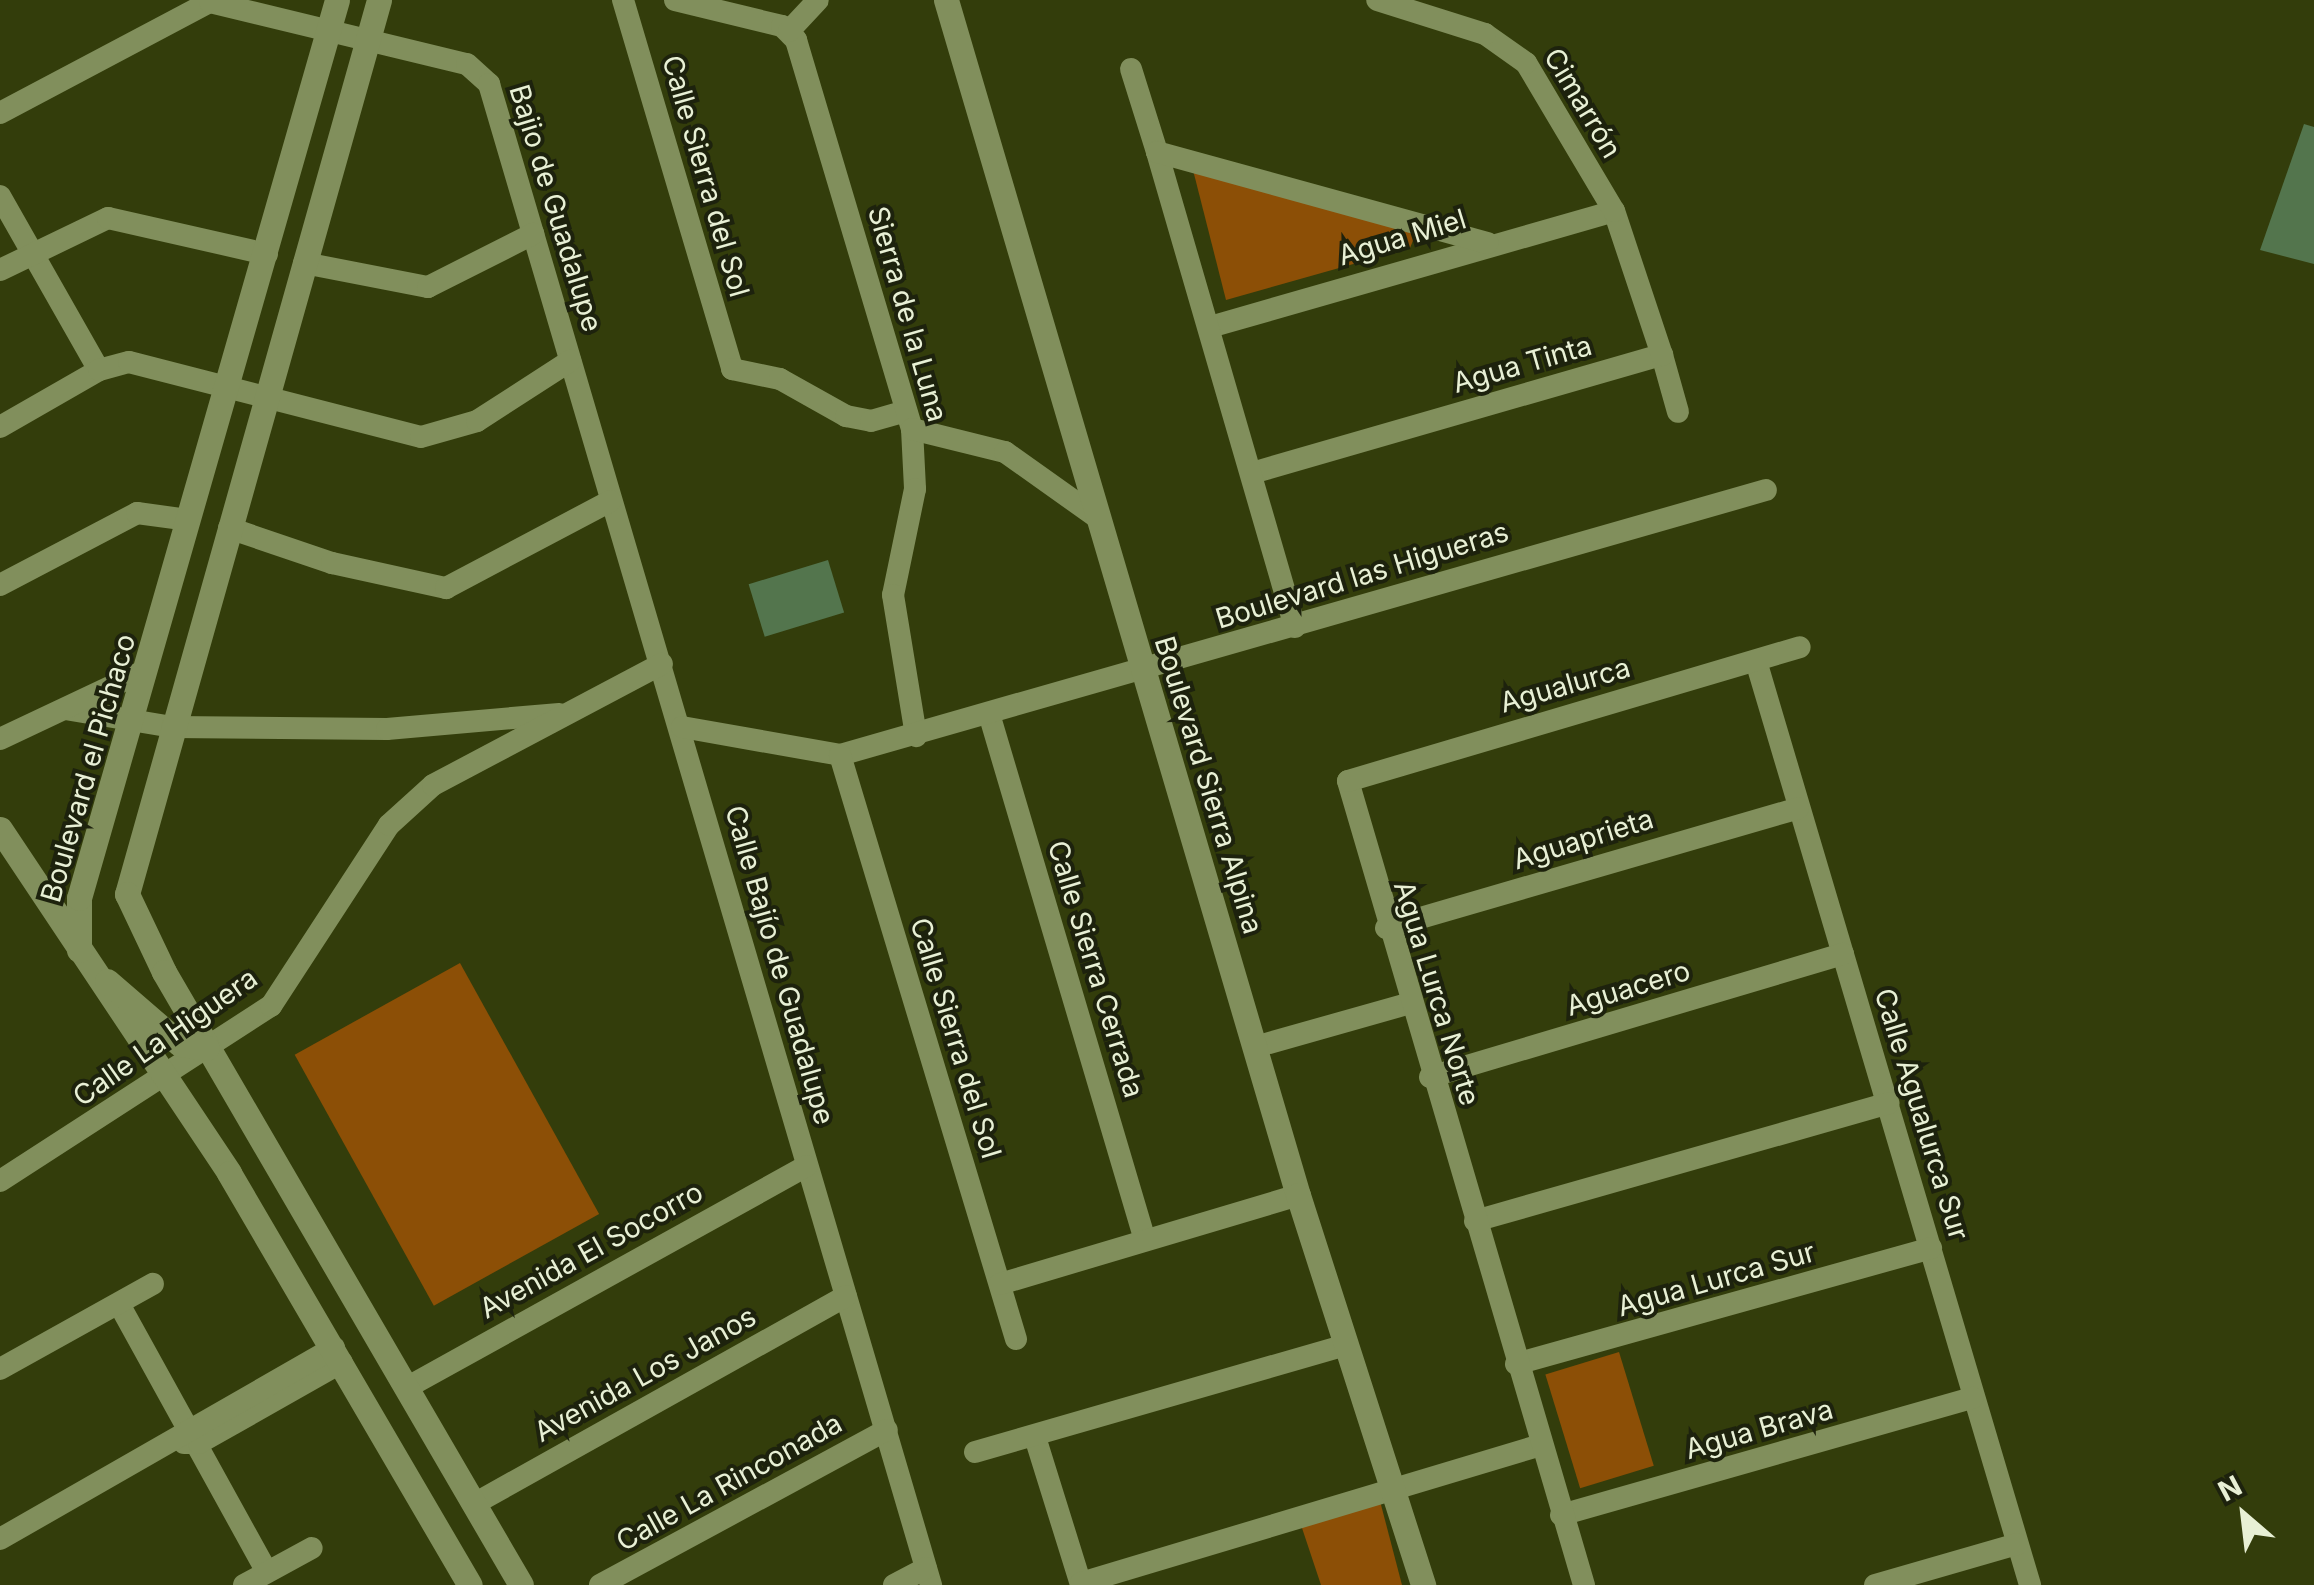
<!DOCTYPE html>
<meta charset="utf-8">
<style>
body{margin:0}
#map{position:relative;width:2314px;height:1585px;overflow:hidden;background:#333d0b;font-family:Inter,sans-serif}
div>[style]{position:absolute}
.green>*{inset:0;background:#8c4f06;transform-origin:0 0}
.building>*{inset:0;background:#53754d;transform-origin:0 0}
.street>*{height:22px;margin:-11px;padding:0 11px;transform-origin:11px;border-radius:11px;background:#818f5c}
.secondary>*{height:25px;margin:-12.5px;padding:0 12.5px;transform-origin:12.5px;border-radius:12.5px;background:#818f5c}
span{translate:-50% -50%;white-space:nowrap;text-align:center;line-height:1.15;-webkit-text-stroke:8px #1d220d;paint-order:stroke}
.street-label{font-size:28px;color:#e8f0d5}
.north{position:absolute;left:2194px;top:1465px;width:100px;height:100px;-webkit-text-stroke:8px #1d220d;paint-order:stroke;rotate:332deg;font-size:28px;font-weight:700;line-height:40px;text-align:center;color:#e8f0d5}
.north::after{content:'';display:block;margin:auto;width:35px;height:45px;background:#e8f0d5;clip-path:polygon(50% 0,100% 100%,50% 72%,0 100%)}
</style>
<div id="map">
<div class="green">
<i style="clip-path:polygon(1193px 170px,1416px 233px,1410px 248px,1226px 300px)"></i>
<i style="left:460px;top:963px;width:287px;height:189px;rotate:61deg"></i>
<i style="left:1619px;top:1352px;width:119px;height:77px;rotate:73deg"></i>
<i style="clip-path:polygon(1380px 1501px,1402px 1585px,1321px 1585px,1299px 1519px)"></i>
</div>
<div class="building">
<i style="clip-path:polygon(2304px 124px,2314px 127px,2314px 264px,2260px 250px)"></i>
<i style="left:828px;top:560px;width:55px;height:83px;rotate:73deg"></i>
</div>
<div class="street">
<i style="left:623px;top:0;width:385px;rotate:73.5deg"></i>
<i style="left:732px;top:369px;width:49px;rotate:11.8deg"></i>
<i style="left:780px;top:379px;width:76px;rotate:29.3deg"></i>
<i style="left:846px;top:416px;width:25px;rotate:11deg"></i>
<i style="left:871px;top:421px;width:36px;rotate:-16deg"></i>
<i style="left:675px;top:0;width:110px;rotate:13.7deg"></i>
<i style="left:782px;top:26px;width:20px;rotate:45deg"></i>
<i style="left:796px;top:40px;width:406px;rotate:73.4deg"></i>
<i style="left:912px;top:429px;width:60px;rotate:87.1deg"></i>
<i style="left:915px;top:489px;width:108px;rotate:101.7deg"></i>
<i style="left:893px;top:595px;width:143px;rotate:80.7deg"></i>
<i style="left:789px;top:31px;width:42px;rotate:-46.9deg"></i>
<i style="left:1131px;top:69px;width:87px;rotate:72.6deg"></i>
<i style="left:0;top:113px;width:238px;rotate:-27.9deg"></i>
<i style="left:210px;top:2px;width:264px;rotate:13.6deg"></i>
<i style="left:467px;top:64px;width:30px;rotate:42deg"></i>
<i style="left:489px;top:84px;width:1565px;rotate:73.59deg"></i>
<i style="left:0;top:196px;width:200px;rotate:60.4deg"></i>
<i style="left:304px;top:263px;width:126px;rotate:11deg"></i>
<i style="left:428px;top:287px;width:118px;rotate:-26.8deg"></i>
<i style="left:0;top:270px;width:120px;rotate:-25.7deg"></i>
<i style="left:108px;top:218px;width:163px;rotate:12.8deg"></i>
<i style="left:1210px;top:327px;width:420px;rotate:-16deg"></i>
<i style="left:1662px;top:355px;width:59px;rotate:74.3deg"></i>
<i style="left:0;top:427px;width:114px;rotate:-29.9deg"></i>
<i style="left:99px;top:370px;width:31px;rotate:-15deg"></i>
<i style="left:129px;top:362px;width:301px;rotate:14.4deg"></i>
<i style="left:421px;top:437px;width:58px;rotate:-15.9deg"></i>
<i style="left:477px;top:421px;width:111px;rotate:-32.8deg"></i>
<i style="left:912px;top:429px;width:96px;rotate:13.9deg"></i>
<i style="left:1005px;top:452px;width:114px;rotate:35.4deg"></i>
<i style="left:1252px;top:473px;width:427px;rotate:-16.1deg"></i>
<i style="left:1662px;top:355px;width:152px;rotate:-108.4deg"></i>
<i style="left:1614px;top:211px;width:172px;rotate:-120.7deg"></i>
<i style="left:1526px;top:63px;width:50px;rotate:-144.7deg"></i>
<i style="left:1485px;top:34px;width:113px;rotate:-162.5deg"></i>
<i style="left:229px;top:528px;width:109px;rotate:18.8deg"></i>
<i style="left:332px;top:563px;width:117px;rotate:12.4deg"></i>
<i style="left:446px;top:588px;width:186px;rotate:-27.9deg"></i>
<i style="left:0;top:585px;width:155px;rotate:-27.7deg"></i>
<i style="left:137px;top:513px;width:51px;rotate:7.8deg"></i>
<i style="left:1295px;top:627px;width:495px;rotate:-106.2deg"></i>
<i style="left:1157px;top:152px;width:343px;rotate:15.4deg"></i>
<i style="left:1756px;top:661px;width:964px;rotate:73.48deg"></i>
<i style="left:65px;top:709px;width:109px;rotate:9.5deg"></i>
<i style="left:172px;top:727px;width:215px;rotate:0.5deg"></i>
<i style="left:387px;top:729px;width:173px;rotate:-5deg"></i>
<i style="left:990px;top:717px;width:542px;rotate:73.5deg"></i>
<i style="left:682px;top:727px;width:160px;rotate:10deg"></i>
<i style="left:840px;top:755px;width:963px;rotate:-15.97deg"></i>
<i style="left:0;top:739px;width:161px;rotate:-25.3deg"></i>
<i style="left:840px;top:755px;width:610px;rotate:73.23deg"></i>
<i style="left:1386px;top:928px;width:429px;rotate:-16.2deg"></i>
<i style="left:1255px;top:1047px;width:158px;rotate:-15.8deg"></i>
<i style="left:1430px;top:1077px;width:431px;rotate:-16.6deg"></i>
<i style="left:0;top:1181px;width:323px;rotate:-32.9deg"></i>
<i style="left:271px;top:1006px;width:216px;rotate:-56.9deg"></i>
<i style="left:389px;top:825px;width:59px;rotate:-42.3deg"></i>
<i style="left:433px;top:785px;width:259px;rotate:-27.9deg"></i>
<i style="left:1475px;top:1221px;width:430px;rotate:-15.9deg"></i>
<i style="left:1000px;top:1284px;width:311px;rotate:-16.6deg"></i>
<i style="left:119px;top:1304px;width:306px;rotate:61.1deg"></i>
<i style="left:1516px;top:1364px;width:431px;rotate:-15.6deg"></i>
<i style="left:0;top:1369px;width:175px;rotate:-29.1deg"></i>
<i style="left:406px;top:1388px;width:458px;rotate:-29deg"></i>
<i style="left:1035px;top:1437px;width:155px;rotate:72.7deg"></i>
<i style="left:184px;top:1443px;width:15px"></i>
<i style="left:199px;top:1443px;width:164px;rotate:-29.5deg"></i>
<i style="left:975px;top:1452px;width:386px;rotate:-16.1deg"></i>
<i style="left:474px;top:1504px;width:426px;rotate:-29.2deg"></i>
<i style="left:1561px;top:1515px;width:428px;rotate:-15.9deg"></i>
<i style="left:0;top:1539px;width:385px;rotate:-29.8deg"></i>
<i style="left:1081px;top:1583px;width:478px;rotate:-16.7deg"></i>
<i style="left:244px;top:1585px;width:77px;rotate:-28.6deg"></i>
<i style="left:600px;top:1585px;width:326px;rotate:-28.4deg"></i>
<i style="left:894px;top:1585px;width:36px;rotate:-28deg"></i>
<i style="left:1584px;top:1585px;width:838px;rotate:-106.36deg"></i>
<i style="left:1348px;top:781px;width:471px;rotate:-16.5deg"></i>
<i style="left:1875px;top:1585px;width:148px;rotate:-16.1deg"></i>
</div>
<div class="secondary">
<i style="left:379px;top:0;width:929px;rotate:105.74deg"></i>
<i style="left:127px;top:894px;width:86px;rotate:64.6deg"></i>
<i style="left:164px;top:972px;width:709px;rotate:59.78deg"></i>
<i style="left:946px;top:0;width:1246px;rotate:73.59deg"></i>
<i style="left:1298px;top:1195px;width:410px;rotate:72.2deg"></i>
<i style="left:0;top:829px;width:413px;rotate:56.3deg"></i>
<i style="left:229px;top:1173px;width:477px;rotate:59.7deg"></i>
<i style="left:79px;top:950px;width:52px;rotate:-90deg"></i>
<i style="left:79px;top:898px;width:934px;rotate:-73.97deg"></i>
<i style="left:107px;top:981px;width:96px;rotate:40.8deg"></i>
<i style="left:180px;top:1044px;width:27px;rotate:8deg"></i>
</div>
<div class="street-label">
<span style="left:1583px;top:103px;rotate:59deg">Cimarrón</span>
<span style="left:706px;top:176px;rotate:74deg">Calle Sierra del Sol</span>
<span style="left:556px;top:208px;rotate:73deg">Bajio de Guadalupe</span>
<span style="left:1402px;top:237px;rotate:-17deg">Agua Miel</span>
<span style="left:908px;top:314px;rotate:74deg">Sierra de la Luna</span>
<span style="left:1522px;top:364px;rotate:-16deg">Agua Tinta</span>
<span style="left:1362px;top:575px;rotate:-17deg">Boulevard las Higueras</span>
<span style="left:1565px;top:685px;rotate:-16deg">Agualurca</span>
<span style="left:88px;top:768px;rotate:-74deg">Boulevard el Pichaco</span>
<span style="left:1209px;top:785px;rotate:73deg">Boulevard Sierra Alpina</span>
<span style="left:1583px;top:839px;rotate:-17deg">Aguaprieta</span>
<span style="left:780px;top:965px;rotate:74deg">Calle Bajío de Guadalupe</span>
<span style="left:1096px;top:969px;rotate:73deg">Calle Sierra Cerrada</span>
<span style="left:1628px;top:988px;rotate:-17deg">Aguacero</span>
<span style="left:1437px;top:993px;rotate:73deg">Agua Lurca Norte</span>
<span style="left:165px;top:1037px;rotate:-35deg">Calle La Higuera</span>
<span style="left:956px;top:1038px;rotate:73deg">Calle Sierra del Sol</span>
<span style="left:1922px;top:1114px;rotate:73deg">Calle Agualurca Sur</span>
<span style="left:591px;top:1250px;rotate:-29deg">Avenida El Socorro</span>
<span style="left:1716px;top:1279px;rotate:-16deg">Agua Lurca Sur</span>
<span style="left:645px;top:1374px;rotate:-29deg">Avenida Los Janos</span>
<span style="left:1759px;top:1429px;rotate:-16deg">Agua Brava</span>
<span style="left:729px;top:1482px;rotate:-29deg">Calle La Rinconada</span>
</div>
<div class="north">N</div>
</div>
